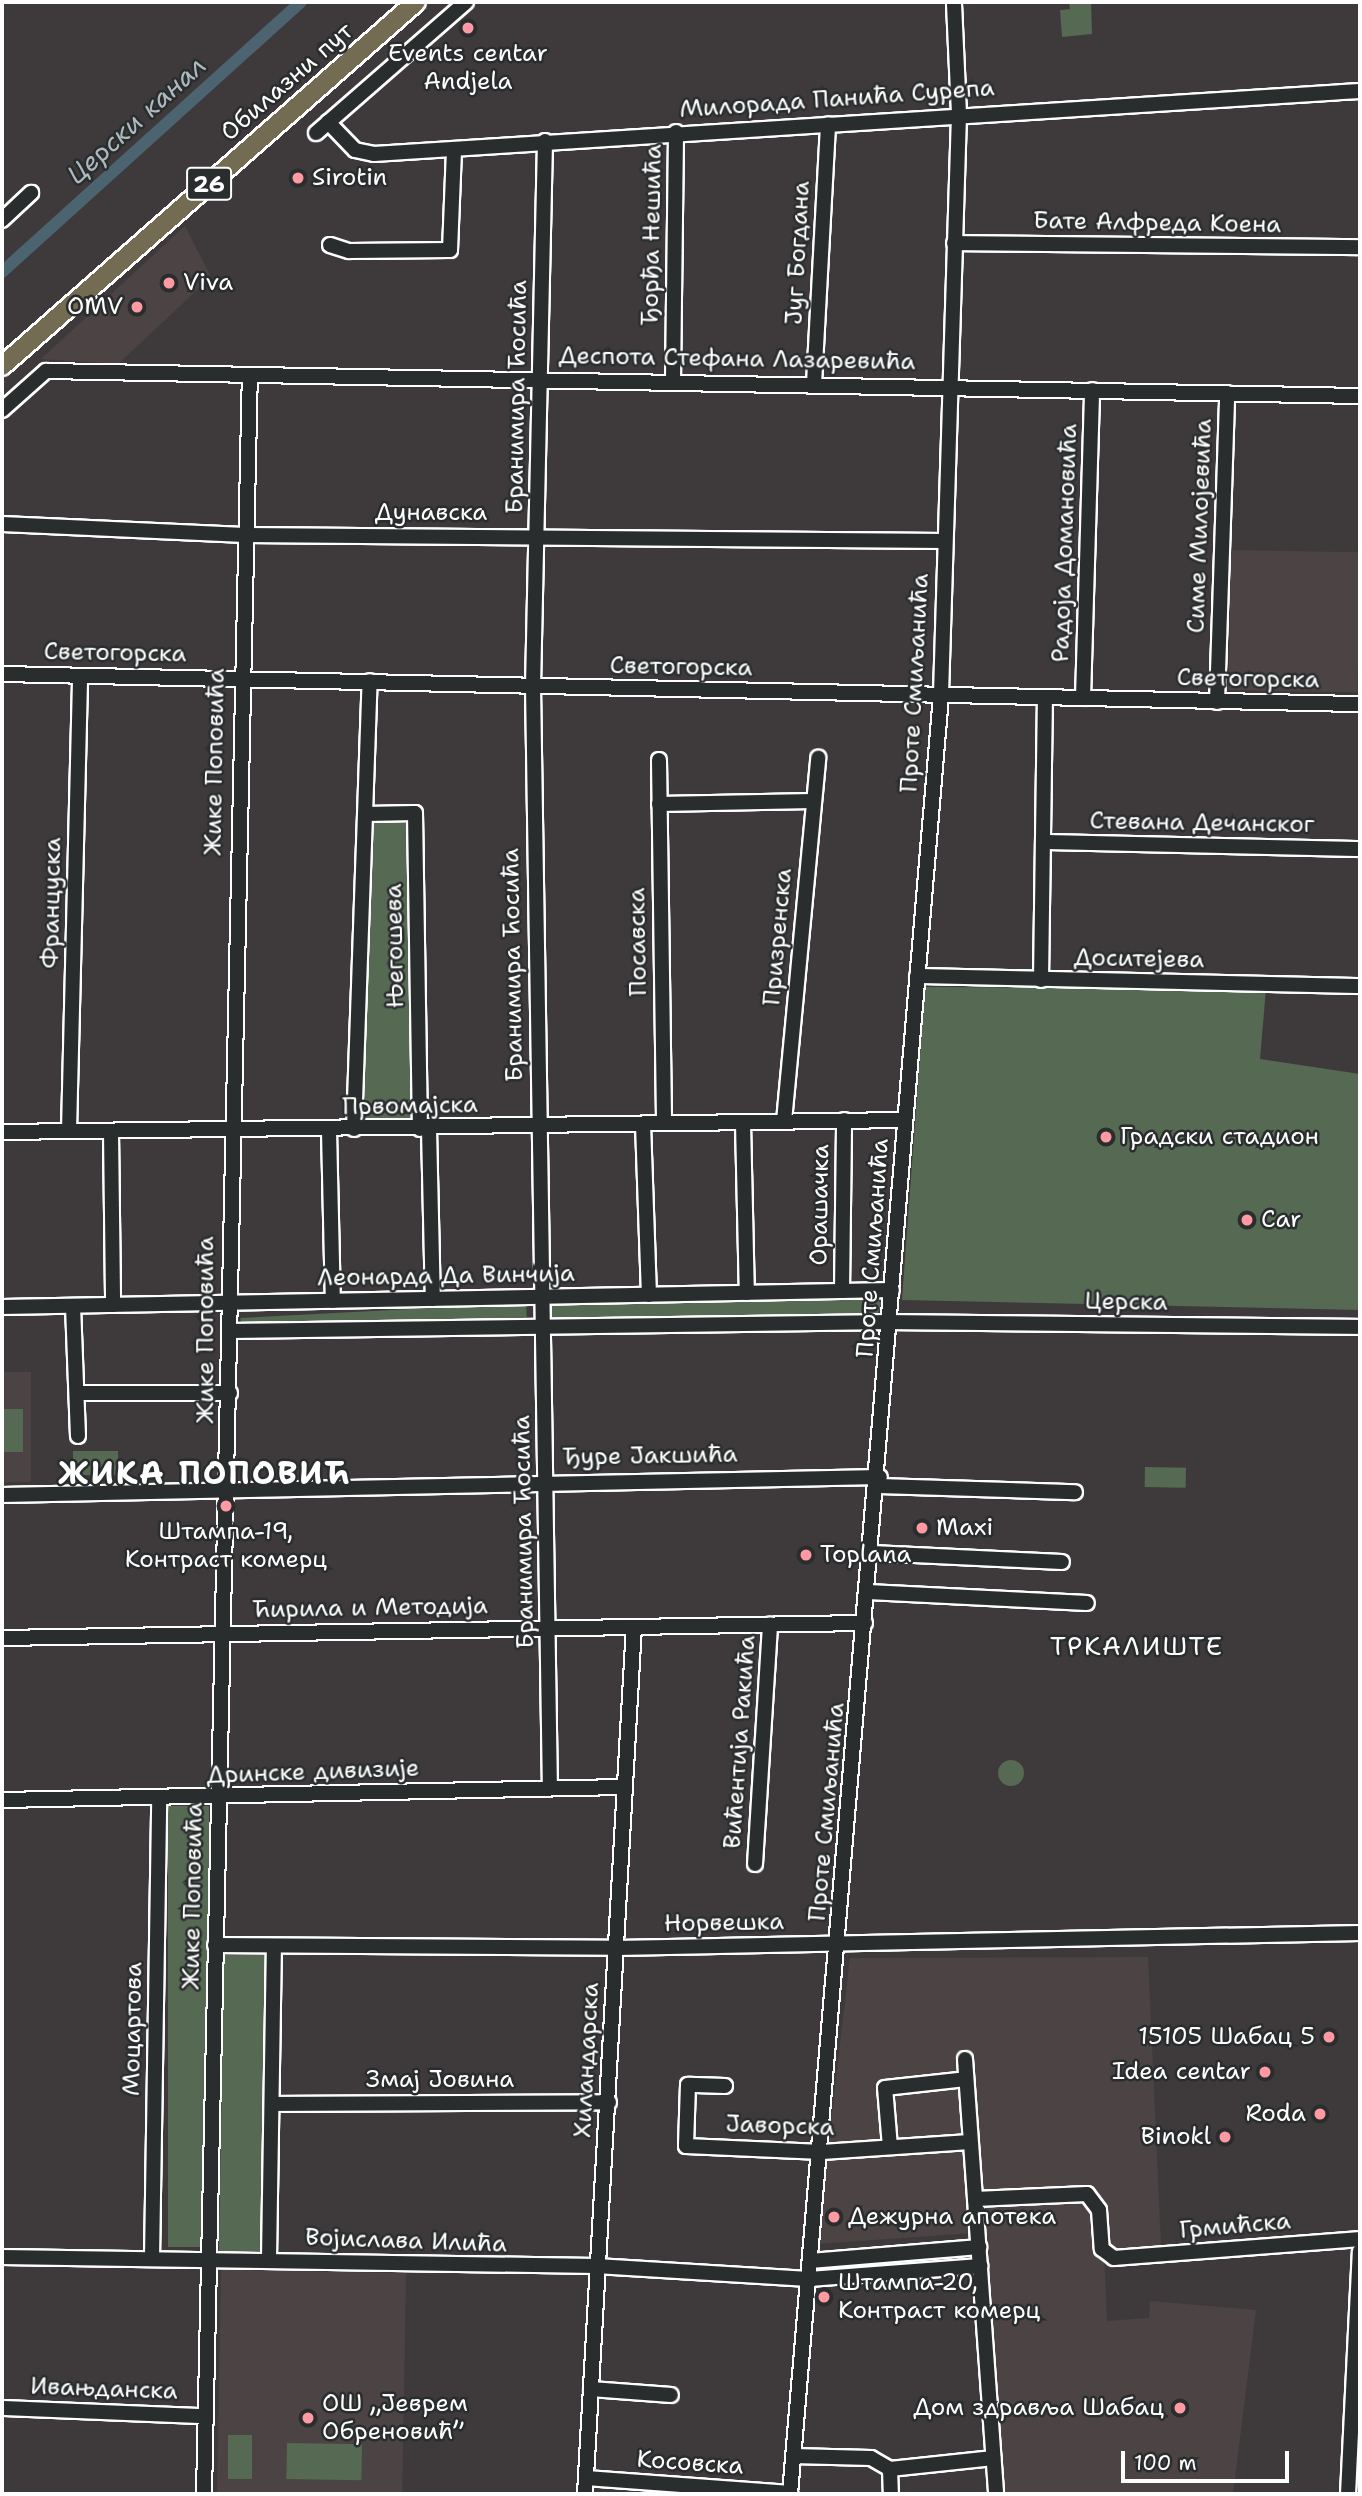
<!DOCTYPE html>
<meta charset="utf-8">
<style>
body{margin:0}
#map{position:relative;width:1362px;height:2496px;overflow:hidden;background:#3e3a3b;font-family:"Shantell Sans",sans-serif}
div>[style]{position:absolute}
.built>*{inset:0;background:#4c4444;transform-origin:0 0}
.green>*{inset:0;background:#566953;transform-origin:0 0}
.round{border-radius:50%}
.canal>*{height:12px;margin:-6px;padding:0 6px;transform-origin:6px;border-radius:6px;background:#4c6370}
.roads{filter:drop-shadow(2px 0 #fff) drop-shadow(-2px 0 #fff) drop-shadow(0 2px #fff) drop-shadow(0 -2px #fff)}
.minor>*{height:14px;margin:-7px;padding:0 7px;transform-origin:7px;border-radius:7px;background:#2a2d2e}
.major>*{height:18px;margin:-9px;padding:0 9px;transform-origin:9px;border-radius:9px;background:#736b52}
.dots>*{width:19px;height:19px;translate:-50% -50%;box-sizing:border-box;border:4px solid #2a2d2e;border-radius:50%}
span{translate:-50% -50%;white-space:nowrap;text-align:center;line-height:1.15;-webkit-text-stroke:5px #2a2d2e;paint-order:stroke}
.shield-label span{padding:2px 5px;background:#2a2d2e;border:2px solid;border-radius:5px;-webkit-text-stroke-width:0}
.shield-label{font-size:23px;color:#fff;font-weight:700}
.poi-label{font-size:24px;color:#fff}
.left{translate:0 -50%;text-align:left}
.right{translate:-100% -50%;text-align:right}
.street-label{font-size:24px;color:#fff}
.water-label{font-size:26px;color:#aeb9bf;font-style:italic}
.neighbourhood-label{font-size:26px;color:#fff;letter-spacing:2px}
.district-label{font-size:32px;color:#fff;font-weight:700;letter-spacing:2px}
.frame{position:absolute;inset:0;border:4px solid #fff;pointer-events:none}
.scale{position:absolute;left:1121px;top:2451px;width:168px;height:32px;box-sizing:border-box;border:4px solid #fff;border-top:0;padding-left:9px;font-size:21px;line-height:24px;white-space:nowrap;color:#fff;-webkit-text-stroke:5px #2a2d2e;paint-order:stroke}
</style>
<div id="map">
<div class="built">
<i style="clip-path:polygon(185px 226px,211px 277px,118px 364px,41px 359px)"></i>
<i style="left:1231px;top:550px;width:129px;height:140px;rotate:1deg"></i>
<i style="left:2px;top:1372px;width:29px;height:110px"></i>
<i style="clip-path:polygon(1148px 1957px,1161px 2246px,1104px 2253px,1107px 2321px,1149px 2318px,1150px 2301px,1256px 2310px,1233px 2494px,1005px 2494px,987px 2232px,817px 2244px,850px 1958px)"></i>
<i style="left:221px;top:2270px;width:185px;height:222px;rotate:1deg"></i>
</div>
<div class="green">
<i style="clip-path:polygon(1069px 2px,1091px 2px,1092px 34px,1062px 37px,1060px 10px,1070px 9px)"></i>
<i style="clip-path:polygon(408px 818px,416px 1118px,360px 1121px,371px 823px)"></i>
<i style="clip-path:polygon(925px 987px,1266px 989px,1260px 1059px,1360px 1074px,1360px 1310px,902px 1300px)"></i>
<i style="clip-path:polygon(875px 1298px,881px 1303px,877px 1317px,548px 1321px,552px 1302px)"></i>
<i style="left:526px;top:1303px;width:17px;height:286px;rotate:87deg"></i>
<i style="left:2px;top:1409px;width:21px;height:43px"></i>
<i style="left:73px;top:1451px;width:45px;height:24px"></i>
<i style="left:1145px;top:1467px;width:41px;height:20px;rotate:1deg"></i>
<i class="round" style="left:998px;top:1760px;width:26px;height:26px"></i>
<i style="left:168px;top:1806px;width:41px;height:441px"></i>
<i style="left:224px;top:1954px;width:45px;height:297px;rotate:1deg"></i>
<i style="left:228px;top:2435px;width:24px;height:44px"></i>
<i style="left:287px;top:2443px;width:75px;height:36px;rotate:1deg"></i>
</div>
<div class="canal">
<i style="left:2px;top:272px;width:403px;rotate:-42.1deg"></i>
</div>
<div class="roads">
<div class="minor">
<i style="left:328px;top:122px;width:39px;rotate:46deg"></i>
<i style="left:355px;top:150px;width:19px;rotate:12deg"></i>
<i style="left:374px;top:154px;width:988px;rotate:-3.66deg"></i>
<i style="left:316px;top:133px;width:199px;rotate:-41.1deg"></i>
<i style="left:545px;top:141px;width:545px;rotate:91.26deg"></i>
<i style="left:533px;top:686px;width:1102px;rotate:89.12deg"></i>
<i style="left:2px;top:220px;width:40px;rotate:-43deg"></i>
<i style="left:954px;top:243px;width:406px;rotate:0.6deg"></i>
<i style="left:330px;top:245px;width:20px;rotate:18deg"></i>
<i style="left:349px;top:251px;width:101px;rotate:-0.6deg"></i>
<i style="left:450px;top:250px;width:101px;rotate:-87.7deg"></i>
<i style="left:673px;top:380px;width:248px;rotate:-89.3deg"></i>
<i style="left:814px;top:384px;width:260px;rotate:-86.9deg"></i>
<i style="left:2px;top:410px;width:59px;rotate:-41.6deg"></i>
<i style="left:46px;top:371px;width:1314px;rotate:1.09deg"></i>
<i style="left:2px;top:524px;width:243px;rotate:2.6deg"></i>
<i style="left:245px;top:535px;width:699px;rotate:0.49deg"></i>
<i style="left:2px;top:674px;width:1358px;rotate:1.27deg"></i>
<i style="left:1083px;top:698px;width:308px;rotate:-88.3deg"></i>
<i style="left:1217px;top:702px;width:309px;rotate:-88.1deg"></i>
<i style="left:659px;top:760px;width:363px;rotate:89.2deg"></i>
<i style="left:659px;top:804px;width:154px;rotate:-1.1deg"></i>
<i style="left:366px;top:814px;width:49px;rotate:-1.2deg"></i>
<i style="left:415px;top:813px;width:316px;rotate:89.1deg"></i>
<i style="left:1043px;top:842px;width:317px;rotate:1.3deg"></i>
<i style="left:917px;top:976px;width:443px;rotate:1.3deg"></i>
<i style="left:1041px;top:980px;width:282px;rotate:-89.2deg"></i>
<i style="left:784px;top:1121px;width:365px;rotate:-84.6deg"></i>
<i style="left:743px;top:1123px;width:170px;rotate:88.7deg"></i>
<i style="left:643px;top:1124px;width:171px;rotate:88deg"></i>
<i style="left:354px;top:1129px;width:448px;rotate:-88deg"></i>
<i style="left:429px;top:1129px;width:170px;rotate:88.7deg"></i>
<i style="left:329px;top:1130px;width:171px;rotate:88.7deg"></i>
<i style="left:69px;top:1131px;width:455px;rotate:-88.6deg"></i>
<i style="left:2px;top:1132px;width:902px;rotate:-0.76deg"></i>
<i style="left:111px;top:1132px;width:173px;rotate:89.3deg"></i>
<i style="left:842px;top:1291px;width:171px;rotate:-89.3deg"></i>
<i style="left:73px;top:1306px;width:130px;rotate:87.8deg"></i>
<i style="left:2px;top:1307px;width:890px;rotate:-1.09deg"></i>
<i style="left:230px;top:1331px;width:661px;rotate:-0.78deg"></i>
<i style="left:891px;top:1322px;width:469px;rotate:0.6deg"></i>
<i style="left:77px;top:1393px;width:153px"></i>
<i style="left:879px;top:1486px;width:196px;rotate:1.8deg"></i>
<i style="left:2px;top:1495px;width:878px;rotate:-1.17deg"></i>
<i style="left:872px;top:1553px;width:190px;rotate:2.7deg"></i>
<i style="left:868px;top:1592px;width:219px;rotate:2.9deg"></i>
<i style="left:2px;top:1638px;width:863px;rotate:-1deg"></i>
<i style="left:2px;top:1800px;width:623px;rotate:-1.2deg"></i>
<i style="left:755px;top:1864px;width:240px;rotate:-86.4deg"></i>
<i style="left:215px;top:1945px;width:401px;rotate:0.4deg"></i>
<i style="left:616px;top:1948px;width:744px;rotate:-1.16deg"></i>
<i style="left:965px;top:2059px;width:140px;rotate:85.9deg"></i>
<i style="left:975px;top:2199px;width:112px;rotate:-2.6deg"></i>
<i style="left:1087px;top:2194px;width:20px;rotate:53deg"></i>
<i style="left:1099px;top:2210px;width:39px;rotate:86deg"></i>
<i style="left:1102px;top:2249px;width:15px;rotate:37deg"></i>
<i style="left:1114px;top:2258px;width:247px;rotate:-4.4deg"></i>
<i style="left:725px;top:2086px;width:37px;rotate:-178deg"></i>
<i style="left:688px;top:2085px;width:61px;rotate:91.9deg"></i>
<i style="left:686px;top:2146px;width:136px;rotate:2.5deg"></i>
<i style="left:822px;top:2152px;width:148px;rotate:-3.9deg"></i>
<i style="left:273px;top:2104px;width:336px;rotate:-0.3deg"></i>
<i style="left:890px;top:2147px;width:59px;rotate:-94.8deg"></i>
<i style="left:885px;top:2088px;width:81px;rotate:-6.3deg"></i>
<i style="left:975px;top:2199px;width:296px;rotate:85.9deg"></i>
<i style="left:2px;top:2257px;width:594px;rotate:0.87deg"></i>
<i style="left:596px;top:2266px;width:213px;rotate:3.5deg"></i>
<i style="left:809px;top:2279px;width:172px;rotate:-4.3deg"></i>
<i style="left:152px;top:2259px;width:460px;rotate:-89.1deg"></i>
<i style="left:269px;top:2259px;width:311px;rotate:-89.1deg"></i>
<i style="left:810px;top:2261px;width:170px;rotate:-4.7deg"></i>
<i style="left:591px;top:2389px;width:80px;rotate:4.3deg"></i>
<i style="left:2px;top:2408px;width:202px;rotate:2.3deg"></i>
<i style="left:793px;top:2456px;width:78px;rotate:1.5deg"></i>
<i style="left:871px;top:2458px;width:22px;rotate:30deg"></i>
<i style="left:890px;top:2469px;width:104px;rotate:-6.1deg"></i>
<i style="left:890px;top:2469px;width:25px;rotate:88deg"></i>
<i style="left:586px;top:2478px;width:205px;rotate:4.2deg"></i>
<i style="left:204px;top:2494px;width:2119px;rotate:-88.76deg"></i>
<i style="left:585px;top:2494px;width:868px;rotate:-86.77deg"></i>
<i style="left:790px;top:2494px;width:1806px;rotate:-85.2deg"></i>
<i style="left:941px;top:694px;width:580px;rotate:-88.22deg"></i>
<i style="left:959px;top:114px;width:112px;rotate:-92.6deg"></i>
<i style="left:1348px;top:2494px;width:243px;rotate:-87.2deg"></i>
</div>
<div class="major">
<i style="left:2px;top:366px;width:551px;rotate:-41.32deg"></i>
</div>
</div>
<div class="dots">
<i style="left:468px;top:28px;background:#ff9aa2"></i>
<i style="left:298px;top:178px;background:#ff9aa2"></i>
<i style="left:169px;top:283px;background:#ff9aa2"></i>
<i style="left:137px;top:307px;background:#ff9aa2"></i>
<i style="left:1106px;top:1137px;background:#ff9aa2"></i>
<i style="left:1247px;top:1220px;background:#ff9aa2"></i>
<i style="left:226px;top:1506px;background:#ff9aa2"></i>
<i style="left:922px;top:1528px;background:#ff9aa2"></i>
<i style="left:806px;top:1555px;background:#ff9aa2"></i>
<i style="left:1329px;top:2037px;background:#ff9aa2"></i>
<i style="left:1265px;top:2072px;background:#ff9aa2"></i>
<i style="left:1320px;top:2114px;background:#ff9aa2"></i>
<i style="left:1225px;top:2137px;background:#ff9aa2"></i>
<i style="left:834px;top:2217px;background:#ff9aa2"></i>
<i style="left:824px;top:2297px;background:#ff9aa2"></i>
<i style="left:1180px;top:2408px;background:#ff9aa2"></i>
<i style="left:308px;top:2418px;background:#ff9aa2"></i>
</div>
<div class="shield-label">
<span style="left:209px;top:184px">26</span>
</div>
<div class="poi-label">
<span style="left:468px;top:68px">Events centar<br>Andjela</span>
<span class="left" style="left:312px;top:178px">Sirotin</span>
<span class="left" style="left:183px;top:283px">Viva</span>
<span class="right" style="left:123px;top:307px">OMV</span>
<span class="left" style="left:1120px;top:1137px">Градски стадион</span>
<span class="left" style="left:1261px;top:1220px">Car</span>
<span class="left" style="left:936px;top:1528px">Maxi</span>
<span style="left:226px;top:1546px">Штампа-19,<br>Контраст комерц</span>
<span class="left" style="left:820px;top:1555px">Toplana</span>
<span class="right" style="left:1315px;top:2037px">15105 Шабац 5</span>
<span class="right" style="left:1251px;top:2072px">Idea centar</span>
<span class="right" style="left:1306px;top:2114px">Roda</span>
<span class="right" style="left:1211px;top:2137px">Binokl</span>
<span class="left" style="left:848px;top:2217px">Дежурна апотека</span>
<span class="left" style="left:838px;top:2297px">Штампа-20,<br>Контраст комерц</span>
<span class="left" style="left:322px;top:2418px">ОШ „Јеврем<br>Обреновић”</span>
<span class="right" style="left:1164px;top:2408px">Дом здравља Шабац</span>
</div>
<div class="street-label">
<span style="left:287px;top:82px;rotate:-41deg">Обилазни пут</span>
<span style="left:837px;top:99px;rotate:-4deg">Милорада Панића Сурепа</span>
<span style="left:1157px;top:223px;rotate:1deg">Бате Алфреда Коена</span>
<span style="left:652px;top:235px;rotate:-89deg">Ђорђа Нешића</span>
<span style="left:798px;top:253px;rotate:-87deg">Југ Богдана</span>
<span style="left:737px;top:359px;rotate:1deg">Деспота Стефана Лазаревића</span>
<span style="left:517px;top:397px;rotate:-89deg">Бранимира Ћосића</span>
<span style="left:431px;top:513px">Дунавска</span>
<span style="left:1200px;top:526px;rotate:-88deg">Симе Милојевића</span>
<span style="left:1065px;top:543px;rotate:-88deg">Радоја Домановића</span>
<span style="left:115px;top:653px;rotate:1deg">Светогорска</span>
<span style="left:681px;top:667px;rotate:1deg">Светогорска</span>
<span style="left:1248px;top:679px;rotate:1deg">Светогорска</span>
<span style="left:915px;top:683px;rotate:-87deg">Проте Смиљанића</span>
<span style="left:215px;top:762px;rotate:-89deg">Жике Поповића</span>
<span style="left:1202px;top:823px;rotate:1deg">Стевана Дечанског</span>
<span style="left:52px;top:903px;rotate:-89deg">Француска</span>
<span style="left:778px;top:937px;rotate:-85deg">Призренска</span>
<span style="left:638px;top:942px;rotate:-91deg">Посавска</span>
<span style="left:395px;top:946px;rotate:-91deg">Његошева</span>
<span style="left:1139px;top:959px;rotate:1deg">Доситејева</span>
<span style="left:513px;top:965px;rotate:-91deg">Бранимира Ћосића</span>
<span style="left:410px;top:1106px;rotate:-1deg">Првомајска</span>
<span style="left:820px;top:1205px;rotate:-89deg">Орашачка</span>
<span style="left:873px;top:1248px;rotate:-86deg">Проте Смиљанића</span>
<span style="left:446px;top:1276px;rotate:-1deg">Леонарда Да Винчија</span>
<span style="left:1126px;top:1302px;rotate:1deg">Церска</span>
<span style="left:206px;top:1330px;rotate:-90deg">Жике Поповића</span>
<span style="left:650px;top:1456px;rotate:-1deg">Ђуре Јакшића</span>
<span style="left:524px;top:1532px;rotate:-91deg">Бранимира Ћосића</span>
<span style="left:370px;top:1608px;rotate:-1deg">Ћирила и Методија</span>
<span style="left:740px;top:1742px;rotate:-86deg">Вићентија Ракића</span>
<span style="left:313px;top:1772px;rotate:-2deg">Дринске дивизије</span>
<span style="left:827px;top:1812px;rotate:-85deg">Проте Смиљанића</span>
<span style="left:193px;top:1896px;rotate:-89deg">Жике Поповића</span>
<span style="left:724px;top:1923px;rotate:-1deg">Норвешка</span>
<span style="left:133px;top:2029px;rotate:-89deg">Моцартова</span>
<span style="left:587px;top:2060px;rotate:-87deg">Хиландарска</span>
<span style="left:440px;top:2080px">Змај Јовина</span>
<span style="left:780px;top:2126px;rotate:2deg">Јаворска</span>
<span style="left:1235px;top:2226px;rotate:-5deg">Грмићска</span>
<span style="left:406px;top:2241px;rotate:2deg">Војислава Илића</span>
<span style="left:104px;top:2389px;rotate:2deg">Ивањданска</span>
<span style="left:690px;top:2463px;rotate:4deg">Косовска</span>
</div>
<div class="water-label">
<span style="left:136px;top:120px;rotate:-42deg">Церски канал</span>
</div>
<div class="neighbourhood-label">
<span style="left:1137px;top:1646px">ТРКАЛИШТЕ</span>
</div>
<div class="district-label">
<span style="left:205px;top:1473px">ЖИКА ПОПОВИЋ</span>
</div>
<div class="frame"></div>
<div class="scale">100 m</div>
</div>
